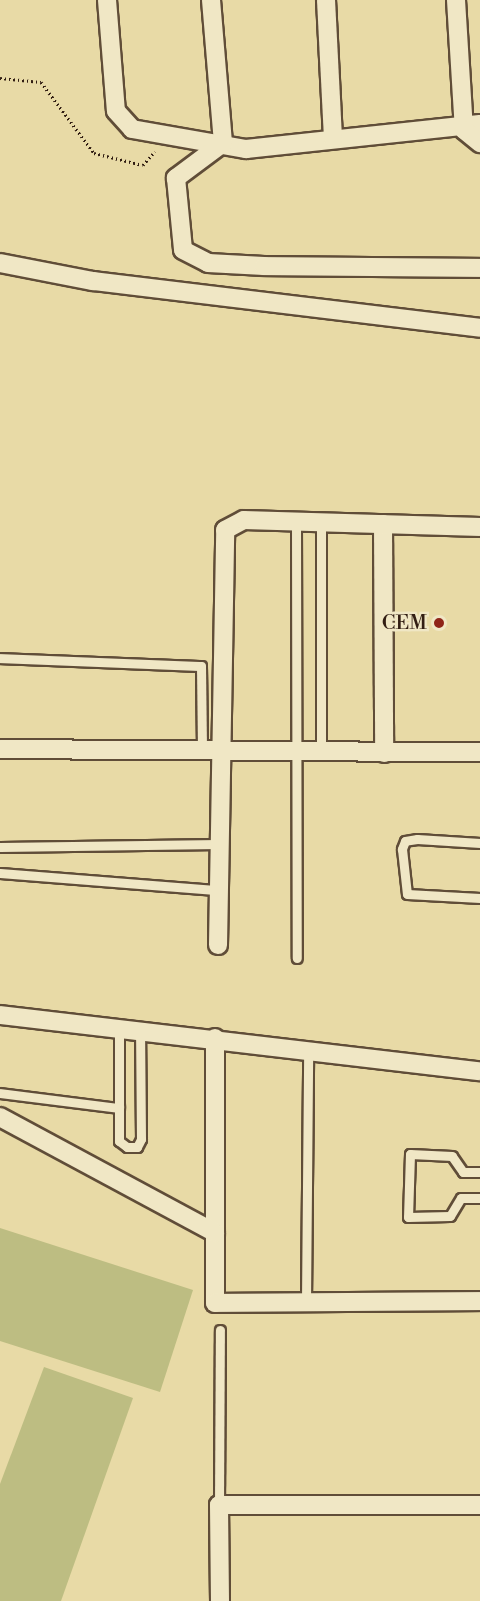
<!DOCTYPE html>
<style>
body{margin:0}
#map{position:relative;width:480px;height:1601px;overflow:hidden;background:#e8daa6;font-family:"Libre Bodoni",serif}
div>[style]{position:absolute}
.green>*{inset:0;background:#bdbd82}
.path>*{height:3px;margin-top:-1.5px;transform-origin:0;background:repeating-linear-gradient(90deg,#321e13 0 1.5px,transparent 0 4.5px)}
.roads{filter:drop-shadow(2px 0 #604d38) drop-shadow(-2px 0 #604d38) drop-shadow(0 2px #604d38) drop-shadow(0 -2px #604d38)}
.lane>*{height:9px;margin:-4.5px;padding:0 4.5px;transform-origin:4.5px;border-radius:4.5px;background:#f0e7c5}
.street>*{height:18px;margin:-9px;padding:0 9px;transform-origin:9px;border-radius:9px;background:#f0e7c5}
.dots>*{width:16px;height:16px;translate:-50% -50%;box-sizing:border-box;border:3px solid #f0e7c5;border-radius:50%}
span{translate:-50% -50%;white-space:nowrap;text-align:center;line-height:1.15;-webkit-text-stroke:4.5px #f0e7c5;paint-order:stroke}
.poi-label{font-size:20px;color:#321e13}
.right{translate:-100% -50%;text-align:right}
</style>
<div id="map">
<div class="green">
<i style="clip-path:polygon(0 1228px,193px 1290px,160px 1392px,0 1341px)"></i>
<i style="clip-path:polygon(44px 1367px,133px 1398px,61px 1601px,0 1601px,0 1484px)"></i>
</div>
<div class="path">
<i style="left:0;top:78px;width:41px;rotate:5.6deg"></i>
<i style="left:41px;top:82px;width:89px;rotate:53.3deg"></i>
<i style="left:94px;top:153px;width:50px;rotate:13.8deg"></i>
<i style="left:143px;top:165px;width:18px;rotate:-49deg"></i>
</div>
<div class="roads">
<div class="lane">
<i style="left:296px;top:521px;width:437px;rotate:89.9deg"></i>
<i style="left:0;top:658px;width:201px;rotate:2.3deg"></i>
<i style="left:201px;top:666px;width:84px;rotate:89.3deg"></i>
<i style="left:321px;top:752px;width:230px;rotate:-90deg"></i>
<i style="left:480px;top:843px;width:63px;rotate:-176.4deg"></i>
<i style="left:417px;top:839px;width:12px;rotate:171deg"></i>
<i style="left:405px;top:841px;width:9px;rotate:111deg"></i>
<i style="left:402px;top:849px;width:45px;rotate:83.7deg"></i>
<i style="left:407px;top:894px;width:73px;rotate:3.1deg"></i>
<i style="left:0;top:847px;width:219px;rotate:-0.8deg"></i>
<i style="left:0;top:873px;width:219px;rotate:4.5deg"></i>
<i style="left:119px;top:1029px;width:112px;rotate:90deg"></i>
<i style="left:119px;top:1141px;width:10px;rotate:37deg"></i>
<i style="left:127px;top:1147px;width:10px"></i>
<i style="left:137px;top:1147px;width:9px;rotate:-63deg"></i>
<i style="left:141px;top:1139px;width:108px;rotate:-90.5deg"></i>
<i style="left:0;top:1093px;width:120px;rotate:7.2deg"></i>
<i style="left:480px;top:1172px;width:17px;rotate:180deg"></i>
<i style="left:463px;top:1172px;width:19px;rotate:-125deg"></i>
<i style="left:452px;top:1156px;width:42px;rotate:-177.3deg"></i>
<i style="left:410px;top:1154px;width:63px;rotate:91.8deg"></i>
<i style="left:408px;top:1217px;width:42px;rotate:-1.4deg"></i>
<i style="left:450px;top:1216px;width:21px;rotate:-59deg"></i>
<i style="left:461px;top:1198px;width:19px"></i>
<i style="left:306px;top:1302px;width:253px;rotate:-89.5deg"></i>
<i style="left:219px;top:1505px;width:175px;rotate:-89.7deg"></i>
</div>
<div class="street">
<i style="left:107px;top:0;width:111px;rotate:85.4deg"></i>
<i style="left:116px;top:111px;width:24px;rotate:48deg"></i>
<i style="left:132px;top:129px;width:116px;rotate:10deg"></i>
<i style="left:246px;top:149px;width:235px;rotate:-6.1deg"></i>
<i style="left:211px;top:0;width:144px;rotate:85.2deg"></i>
<i style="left:223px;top:143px;width:59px;rotate:143.3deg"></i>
<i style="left:176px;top:178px;width:72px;rotate:84.4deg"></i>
<i style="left:183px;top:250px;width:28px;rotate:27deg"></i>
<i style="left:208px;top:263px;width:56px;rotate:3.1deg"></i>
<i style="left:264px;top:266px;width:216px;rotate:0.5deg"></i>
<i style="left:326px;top:0;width:138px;rotate:87.1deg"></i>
<i style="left:456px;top:0;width:130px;rotate:86.5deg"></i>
<i style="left:464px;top:130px;width:21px;rotate:39deg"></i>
<i style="left:0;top:263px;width:95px;rotate:11deg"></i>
<i style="left:93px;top:281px;width:390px;rotate:6.9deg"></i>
<i style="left:383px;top:524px;width:229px;rotate:89.7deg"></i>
<i style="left:0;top:749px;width:480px;rotate:0.4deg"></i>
<i style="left:218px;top:945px;width:415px;rotate:-89deg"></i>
<i style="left:225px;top:530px;width:21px;rotate:-28deg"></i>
<i style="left:244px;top:520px;width:236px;rotate:1.7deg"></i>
<i style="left:0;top:1015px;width:483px;rotate:6.7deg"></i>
<i style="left:215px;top:1038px;width:265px;rotate:90deg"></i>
<i style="left:215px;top:1303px;width:265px;rotate:-0.4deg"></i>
<i style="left:0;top:1117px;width:244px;rotate:28.3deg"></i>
<i style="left:220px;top:1601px;width:96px;rotate:-90.6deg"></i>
<i style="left:219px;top:1505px;width:261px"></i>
</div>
</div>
<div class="dots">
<i style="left:439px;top:623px;background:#8f2418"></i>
</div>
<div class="poi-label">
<span class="right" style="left:427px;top:623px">CEM</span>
</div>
</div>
